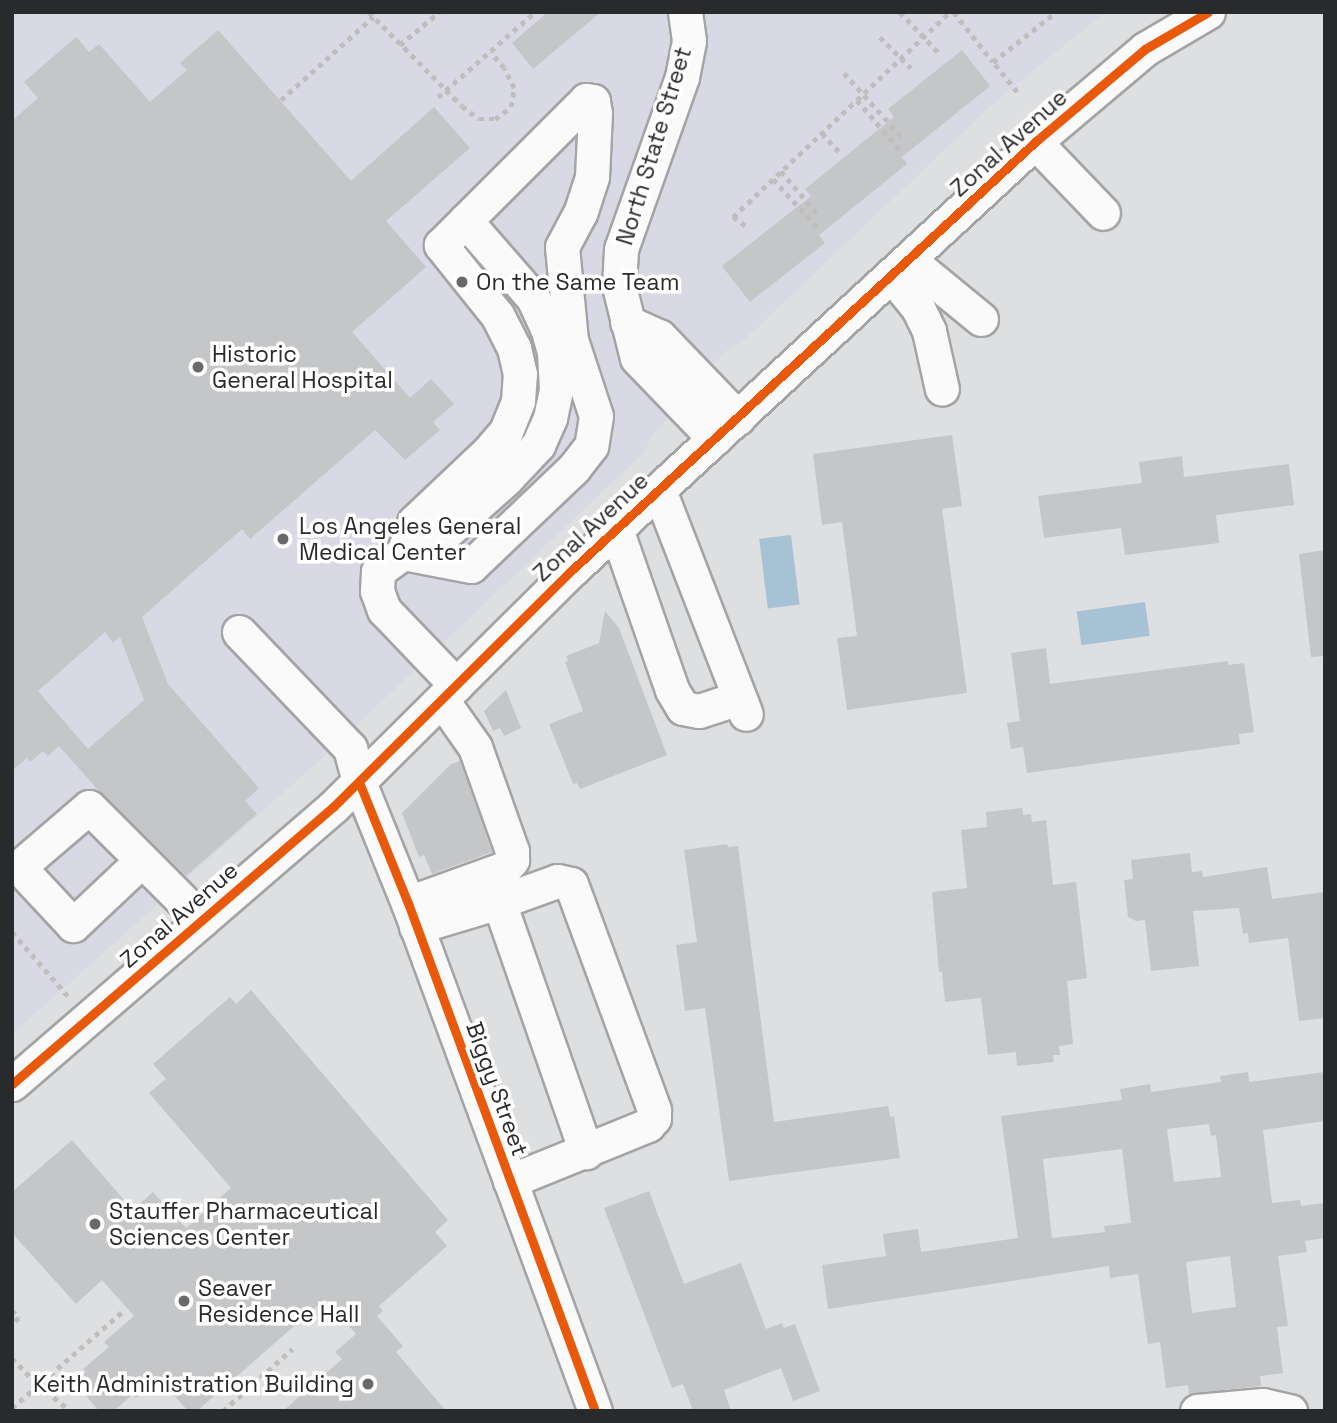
<!DOCTYPE html>
<style>
body{margin:0}
#map{position:relative;width:1337px;height:1423px;overflow:hidden;background:#dedfe1;font-family:"Space Grotesk",sans-serif}
div>[style]{position:absolute}
.medical>*{inset:0;background:#d9d8e5}
.water>*{inset:0;background:#a8c2d5;transform-origin:0 0}
.building>*{inset:0;background:#c5c6c7}
.path>*{height:4.5px;margin-top:-2.25px;transform-origin:0;background:repeating-linear-gradient(90deg,#bebebf 0 5px,transparent 0 10px)}
.roads{filter:drop-shadow(2px 0 #a3a4a5) drop-shadow(-2px 0 #a3a4a5) drop-shadow(0 2px #a3a4a5) drop-shadow(0 -2px #a3a4a5)}
.minor>*{height:33px;margin:-16.5px;padding:0 16.5px;transform-origin:16.5px;border-radius:16.5px;background:#fafafa}
.cycleway>*{height:9px;margin:-4.5px;padding:0 4.5px;transform-origin:4.5px;border-radius:4.5px;background:#e8590c}
.dots>*{width:19px;height:19px;translate:-50% -50%;box-sizing:border-box;border:4px solid #fff;border-radius:50%}
span{translate:-50% -50%;white-space:nowrap;text-align:center;line-height:1.15;-webkit-text-stroke:7px #fff;paint-order:stroke}
.street-label{font-size:23px;color:#292a2b}
.poi-label{font-size:23px;color:#292a2b}
.left{translate:0 -50%;text-align:left}
.right{translate:-100% -50%;text-align:right}
.frame{position:absolute;inset:0;border:14px solid #292a2b;pointer-events:none}
</style>
<div id="map">
<div class="medical">
<i style="clip-path:polygon(12px 12px,1105px 12px,995px 102px,745px 339px,725px 351px,652px 436px,643px 453px,321px 759px,12px 1034px)"></i>
</div>
<div class="water">
<i style="left:791px;top:535px;width:70px;height:32px;rotate:83deg"></i>
<i style="left:1145px;top:602px;width:34px;height:69px;rotate:82deg"></i>
</div>
<div class="building">
<i style="clip-path:polygon(548px 12px,601px 12px,533px 69px,512px 43px)"></i>
<i style="clip-path:polygon(evenodd,218px 30px,351px 181px,434px 107px,470px 148px,386px 221px,426px 267px,352px 332px,410px 398px,431px 379px,454px 404px,433px 422px,440px 430px,405px 460px,375px 430px,250px 539px,242px 529px,142px 617px,168px 684px,259px 788px,245px 801px,257px 814px,186px 876px,99px 791px,59px 746px,48px 756px,43px 751px,30px 762px,27px 758px,12px 771px,12px 121px,38px 98px,24px 82px,76px 37px,89px 52px,99px 44px,150px 102px,187px 70px,180px 63px,218px 30px,105px 632px,113px 643px,120px 637px,144px 700px,88px 749px,38px 691px,105px 632px)"></i>
<i style="clip-path:polygon(962px 50px,990px 86px,902px 157px,907px 164px,819px 235px,825px 243px,750px 302px,722px 266px,811px 196px,805px 189px,894px 117px,888px 109px)"></i>
<i style="clip-path:polygon(952px 435px,962px 506px,942px 509px,967px 693px,847px 710px,837px 638px,857px 636px,842px 522px,822px 525px,813px 454px)"></i>
<i style="clip-path:polygon(1182px 456px,1184px 477px,1289px 464px,1294px 505px,1216px 515px,1219px 543px,1125px 555px,1121px 528px,1044px 538px,1038px 496px,1142px 483px,1139px 462px)"></i>
<i style="clip-path:polygon(1325px 550px,1325px 656px,1311px 657px,1299px 554px)"></i>
<i style="clip-path:polygon(605px 611px,619px 628px,667px 755px,580px 789px,577px 783px,573px 784px,549px 724px,583px 711px,565px 662px,568px 661px,566px 656px,599px 643px)"></i>
<i style="clip-path:polygon(1046px 648px,1050px 684px,1228px 661px,1228px 665px,1244px 663px,1254px 732px,1239px 734px,1240px 744px,1027px 773px,1023px 747px,1011px 749px,1007px 723px,1020px 721px,1011px 653px)"></i>
<i style="clip-path:polygon(506px 690px,521px 728px,504px 736px,500px 728px,493px 731px,484px 711px)"></i>
<i style="clip-path:polygon(460px 761px,492px 852px,432px 874px,424px 855px,419px 857px,402px 813px,451px 764px)"></i>
<i style="clip-path:polygon(1022px 808px,1023px 815px,1031px 814px,1032px 822px,1046px 820px,1053px 885px,1076px 882px,1087px 978px,1067px 981px,1073px 1044px,1059px 1046px,1060px 1055px,1053px 1055px,1054px 1062px,1017px 1066px,1016px 1052px,988px 1055px,981px 998px,945px 1002px,942px 972px,939px 972px,932px 892px,967px 888px,961px 830px,987px 827px,986px 812px)"></i>
<i style="clip-path:polygon(727px 844px,728px 847px,738px 846px,774px 1122px,888px 1106px,890px 1117px,894px 1116px,900px 1158px,729px 1181px,705px 1008px,685px 1011px,676px 945px,697px 942px,684px 850px)"></i>
<i style="clip-path:polygon(1190px 853px,1192px 872px,1202px 871px,1203px 877px,1267px 867px,1272px 899px,1325px 892px,1325px 1018px,1299px 1021px,1288px 938px,1249px 943px,1248px 933px,1243px 934px,1239px 908px,1193px 911px,1199px 966px,1151px 971px,1145px 920px,1136px 921px,1128px 917px,1124px 880px,1133px 879px,1131px 860px)"></i>
<i style="clip-path:polygon(251px 990px,448px 1220px,435px 1232px,447px 1246px,379px 1306px,383px 1311px,377px 1316px,403px 1346px,396px 1352px,446px 1411px,283px 1411px,342px 1359px,335px 1352px,356px 1334px,325px 1299px,197px 1411px,188px 1411px,159px 1378px,136px 1398px,133px 1394px,114px 1411px,99px 1411px,75px 1383px,86px 1372px,83px 1369px,109px 1347px,104px 1342px,134px 1316px,102px 1280px,76px 1304px,12px 1233px,12px 1192px,72px 1140px,133px 1210px,153px 1192px,186px 1228px,231px 1188px,149px 1093px,166px 1079px,153px 1064px,230px 997px,236px 1004px)"></i>
<i style="clip-path:polygon(evenodd,1248px 1072px,1249px 1082px,1325px 1072px,1325px 1121px,1263px 1130px,1272px 1203px,1300px 1200px,1301px 1206px,1325px 1203px,1325px 1238px,1305px 1241px,1307px 1252px,1278px 1256px,1288px 1326px,1277px 1327px,1283px 1373px,1260px 1376px,1261px 1386px,1189px 1394px,1188px 1385px,1166px 1388px,1160px 1342px,1148px 1344px,1138px 1274px,1110px 1278px,1109px 1266px,828px 1309px,822px 1265px,886px 1256px,883px 1234px,918px 1229px,921px 1252px,1018px 1238px,1001px 1116px,1122px 1100px,1120px 1089px,1150px 1084px,1151px 1092px,1221px 1082px,1220px 1076px,1248px 1072px,1209px 1124px,1211px 1136px,1216px 1135px,1221px 1177px,1174px 1182px,1167px 1129px,1209px 1124px,1248px 1072px,1122px 1149px,1131px 1223px,1104px 1226px,1105px 1232px,1052px 1238px,1043px 1159px,1122px 1149px,1248px 1072px,1230px 1256px,1236px 1307px,1192px 1313px,1186px 1262px,1230px 1256px)"></i>
<i style="clip-path:polygon(649px 1191px,684px 1284px,741px 1263px,766px 1329px,782px 1323px,784px 1328px,795px 1324px,820px 1391px,793px 1401px,781px 1368px,724px 1390px,731px 1411px,693px 1411px,683px 1384px,672px 1388px,604px 1208px)"></i>
</div>
<div class="path">
<i style="left:369px;top:12px;width:132px;rotate:45.3deg"></i>
<i style="left:462px;top:106px;width:21px;rotate:37deg"></i>
<i style="left:479px;top:119px;width:16px"></i>
<i style="left:495px;top:119px;width:20px;rotate:-37deg"></i>
<i style="left:511px;top:107px;width:19px;rotate:-81deg"></i>
<i style="left:514px;top:88px;width:22px;rotate:-117deg"></i>
<i style="left:504px;top:68px;width:21px;rotate:-131deg"></i>
<i style="left:900px;top:12px;width:57px;rotate:46.4deg"></i>
<i style="left:954px;top:12px;width:63px;rotate:52deg"></i>
<i style="left:880px;top:37px;width:44px;rotate:45deg"></i>
<i style="left:400px;top:45px;width:51px;rotate:-40.2deg"></i>
<i style="left:844px;top:73px;width:86px;rotate:47.8deg"></i>
<i style="left:1017px;top:92px;width:38px;rotate:-129deg"></i>
<i style="left:993px;top:62px;width:80px;rotate:-38.4deg"></i>
<i style="left:438px;top:97px;width:129px;rotate:-41.2deg"></i>
<i style="left:281px;top:100px;width:124px;rotate:-42.1deg"></i>
<i style="left:857px;top:100px;width:67px;rotate:49.2deg"></i>
<i style="left:822px;top:133px;width:27px;rotate:48deg"></i>
<i style="left:781px;top:171px;width:60px;rotate:49.7deg"></i>
<i style="left:773px;top:179px;width:67px;rotate:47.4deg"></i>
<i style="left:745px;top:226px;width:15px;rotate:-143deg"></i>
<i style="left:733px;top:217px;width:299px;rotate:-43.4deg"></i>
<i style="left:12px;top:932px;width:85px;rotate:48.8deg"></i>
<i style="left:12px;top:1310px;width:11px;rotate:49deg"></i>
<i style="left:19px;top:1318px;width:9px;rotate:139deg"></i>
<i style="left:12px;top:1358px;width:37px;rotate:46deg"></i>
<i style="left:38px;top:1385px;width:42px;rotate:38.2deg"></i>
<i style="left:12px;top:1408px;width:146px;rotate:-41.1deg"></i>
<i style="left:223px;top:1411px;width:93px;rotate:-41.9deg"></i>
</div>
<div class="roads">
<div class="minor">
<i style="left:685px;top:12px;width:29px;rotate:82deg"></i>
<i style="left:689px;top:41px;width:37px;rotate:101deg"></i>
<i style="left:682px;top:77px;width:182px;rotate:109.5deg"></i>
<i style="left:621px;top:249px;width:37px;rotate:93deg"></i>
<i style="left:619px;top:286px;width:74px;rotate:76deg"></i>
<i style="left:637px;top:358px;width:112px;rotate:46.1deg"></i>
<i style="left:586px;top:100px;width:7px;rotate:8deg"></i>
<i style="left:593px;top:101px;width:12px;rotate:81deg"></i>
<i style="left:595px;top:113px;width:64px;rotate:92.7deg"></i>
<i style="left:592px;top:177px;width:38px;rotate:108deg"></i>
<i style="left:580px;top:213px;width:38px;rotate:118deg"></i>
<i style="left:562px;top:247px;width:93px;rotate:84.5deg"></i>
<i style="left:571px;top:340px;width:80px;rotate:71.8deg"></i>
<i style="left:596px;top:416px;width:30px;rotate:99deg"></i>
<i style="left:591px;top:446px;width:28px;rotate:128deg"></i>
<i style="left:574px;top:468px;width:142px;rotate:136.4deg"></i>
<i style="left:471px;top:566px;width:69px;rotate:-169.2deg"></i>
<i style="left:403px;top:553px;width:33px;rotate:-70deg"></i>
<i style="left:414px;top:522px;width:100px;rotate:-43.4deg"></i>
<i style="left:487px;top:453px;width:29px;rotate:-49deg"></i>
<i style="left:506px;top:431px;width:32px;rotate:-68deg"></i>
<i style="left:518px;top:401px;width:27px;rotate:-86deg"></i>
<i style="left:520px;top:374px;width:27px;rotate:-103deg"></i>
<i style="left:514px;top:348px;width:37px;rotate:-117deg"></i>
<i style="left:497px;top:315px;width:90px;rotate:-128.7deg"></i>
<i style="left:441px;top:245px;width:205px;rotate:-45deg"></i>
<i style="left:1035px;top:142px;width:98px;rotate:46.2deg"></i>
<i style="left:909px;top:260px;width:93px;rotate:39.3deg"></i>
<i style="left:892px;top:276px;width:41px;rotate:50.9deg"></i>
<i style="left:918px;top:308px;width:25px;rotate:64deg"></i>
<i style="left:929px;top:331px;width:59px;rotate:77.4deg"></i>
<i style="left:627px;top:322px;width:35px;rotate:24deg"></i>
<i style="left:659px;top:336px;width:114px;rotate:46.1deg"></i>
<i style="left:659px;top:490px;width:240px;rotate:68.8deg"></i>
<i style="left:616px;top:529px;width:170px;rotate:70.8deg"></i>
<i style="left:672px;top:690px;width:21px;rotate:59deg"></i>
<i style="left:683px;top:708px;width:16px;rotate:11deg"></i>
<i style="left:699px;top:711px;width:42px;rotate:-18deg"></i>
<i style="left:239px;top:632px;width:161px;rotate:46.3deg"></i>
<i style="left:350px;top:748px;width:35px;rotate:75deg"></i>
<i style="left:359px;top:782px;width:131px;rotate:68deg"></i>
<i style="left:408px;top:903px;width:541px;rotate:69.79deg"></i>
<i style="left:456px;top:685px;width:104px;rotate:-133.8deg"></i>
<i style="left:384px;top:610px;width:20px;rotate:-110deg"></i>
<i style="left:377px;top:591px;width:20px;rotate:-87deg"></i>
<i style="left:378px;top:571px;width:31px;rotate:-36deg"></i>
<i style="left:403px;top:553px;width:30px;rotate:-15deg"></i>
<i style="left:432px;top:545px;width:99px;rotate:-41.7deg"></i>
<i style="left:506px;top:479px;width:47px;rotate:-46.7deg"></i>
<i style="left:538px;top:445px;width:30px;rotate:-66deg"></i>
<i style="left:550px;top:418px;width:29px;rotate:-78deg"></i>
<i style="left:556px;top:390px;width:38px;rotate:-93deg"></i>
<i style="left:554px;top:352px;width:25px;rotate:-106deg"></i>
<i style="left:547px;top:328px;width:33px;rotate:-115deg"></i>
<i style="left:533px;top:298px;width:103px;rotate:-131.1deg"></i>
<i style="left:142px;top:860px;width:95px;rotate:136.7deg"></i>
<i style="left:73px;top:925px;width:79px;rotate:-133deg"></i>
<i style="left:19px;top:867px;width:92px;rotate:-40.6deg"></i>
<i style="left:89px;top:807px;width:160px;rotate:45deg"></i>
<i style="left:499px;top:902px;width:62px;rotate:-19.9deg"></i>
<i style="left:557px;top:881px;width:14px;rotate:12deg"></i>
<i style="left:571px;top:884px;width:241px;rotate:69.8deg"></i>
<i style="left:654px;top:1110px;width:8px;rotate:90deg"></i>
<i style="left:654px;top:1118px;width:9px;rotate:131deg"></i>
<i style="left:648px;top:1125px;width:149px;rotate:157.9deg"></i>
<i style="left:408px;top:903px;width:103px;rotate:-19.8deg"></i>
<i style="left:505px;top:868px;width:11px;rotate:-49deg"></i>
<i style="left:512px;top:860px;width:9px;rotate:-90deg"></i>
<i style="left:512px;top:851px;width:110px;rotate:-109.6deg"></i>
<i style="left:475px;top:747px;width:57px;rotate:-125.1deg"></i>
<i style="left:416px;top:927px;width:87px;rotate:-16.8deg"></i>
<i style="left:499px;top:902px;width:265px;rotate:70.8deg"></i>
<i style="left:12px;top:1084px;width:424px;rotate:-40.8deg"></i>
<i style="left:333px;top:807px;width:339px;rotate:-44.8deg"></i>
<i style="left:574px;top:568px;width:628px;rotate:-42.74deg"></i>
<i style="left:1035px;top:142px;width:144px;rotate:-40.2deg"></i>
<i style="left:1145px;top:49px;width:73px;rotate:-30.4deg"></i>
<i style="left:1197px;top:1411px;width:66px;rotate:-5.2deg"></i>
<i style="left:1263px;top:1405px;width:28px;rotate:13deg"></i>
</div>
</div>
<div class="cycleway">
<i style="left:359px;top:782px;width:131px;rotate:68deg"></i>
<i style="left:408px;top:903px;width:541px;rotate:69.79deg"></i>
<i style="left:12px;top:1084px;width:424px;rotate:-40.8deg"></i>
<i style="left:333px;top:807px;width:339px;rotate:-44.8deg"></i>
<i style="left:574px;top:568px;width:628px;rotate:-42.74deg"></i>
<i style="left:1035px;top:142px;width:144px;rotate:-40.2deg"></i>
<i style="left:1145px;top:49px;width:73px;rotate:-30.4deg"></i>
</div>
<div class="dots">
<i style="left:462px;top:282px;background:#68696b"></i>
<i style="left:198px;top:367px;background:#68696b"></i>
<i style="left:283px;top:539px;background:#68696b"></i>
<i style="left:95px;top:1224px;background:#68696b"></i>
<i style="left:184px;top:1301px;background:#68696b"></i>
<i style="left:368px;top:1384px;background:#68696b"></i>
</div>
<div class="street-label">
<span style="left:1009px;top:143px;rotate:-42deg">Zonal Avenue</span>
<span style="left:654px;top:146px;rotate:-73deg">North State Street</span>
<span style="left:591px;top:527px;rotate:-43deg">Zonal Avenue</span>
<span style="left:179px;top:915px;rotate:-41deg">Zonal Avenue</span>
<span style="left:497px;top:1089px;rotate:70deg">Biggy Street</span>
</div>
<div class="poi-label">
<span class="left" style="left:476px;top:282px">On the Same Team</span>
<span class="left" style="left:212px;top:367px">Historic<br>General Hospital</span>
<span class="left" style="left:299px;top:539px">Los Angeles General<br>Medical Center</span>
<span class="left" style="left:109px;top:1224px">Stauffer Pharmaceutical<br>Sciences Center</span>
<span class="left" style="left:198px;top:1301px">Seaver<br>Residence Hall</span>
<span class="right" style="left:354px;top:1384px">Keith Administration Building</span>
</div>
<div class="frame"></div>
</div>
